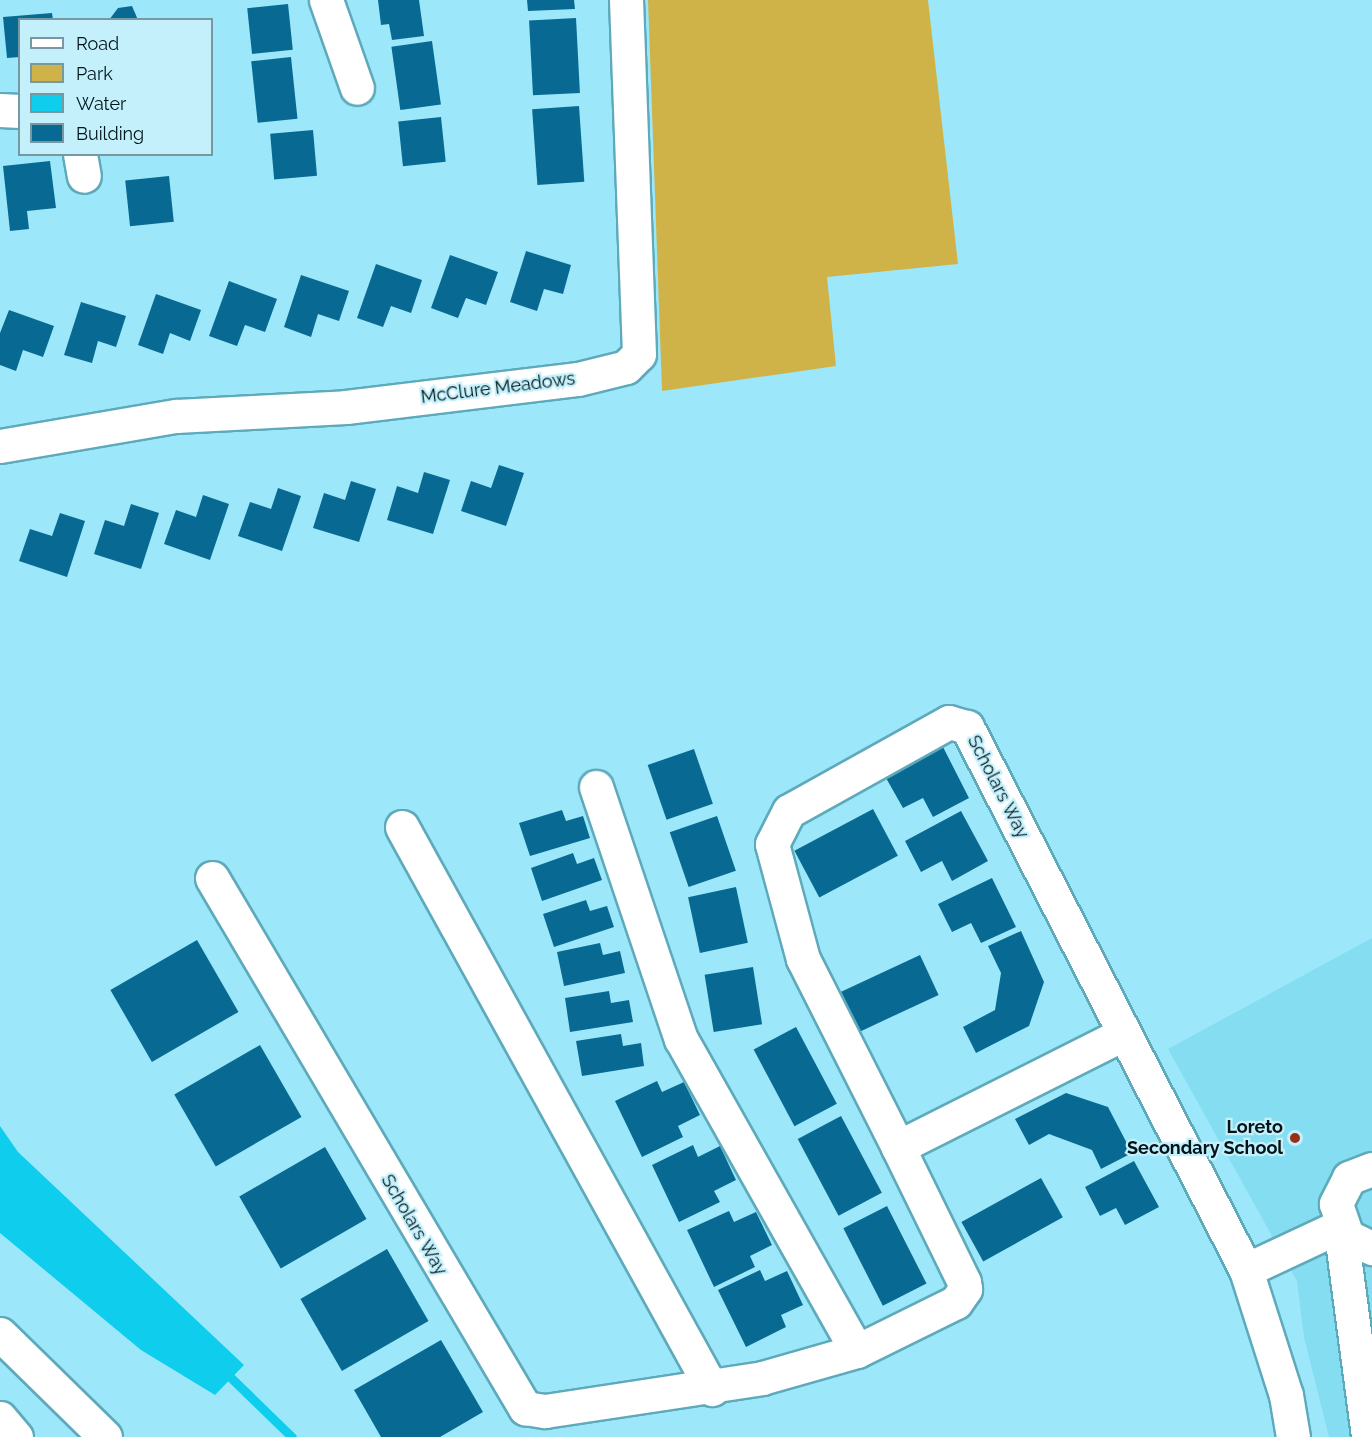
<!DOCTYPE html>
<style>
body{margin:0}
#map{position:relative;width:1372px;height:1437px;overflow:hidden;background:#9ce8fa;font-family:Raleway,sans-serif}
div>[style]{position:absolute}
.built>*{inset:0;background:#85ddf1}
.green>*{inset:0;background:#cfb348}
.water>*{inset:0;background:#0fcdec}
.stream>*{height:9px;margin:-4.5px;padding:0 4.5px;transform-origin:4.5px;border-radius:4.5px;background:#0fcdec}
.building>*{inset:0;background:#086a93;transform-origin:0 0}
.roads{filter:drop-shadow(2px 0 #5eaabb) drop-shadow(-2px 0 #5eaabb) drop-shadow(0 2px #5eaabb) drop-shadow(0 -2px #5eaabb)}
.minor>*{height:33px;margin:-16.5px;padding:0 16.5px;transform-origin:16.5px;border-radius:16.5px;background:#fff}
.major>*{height:33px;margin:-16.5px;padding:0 16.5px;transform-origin:16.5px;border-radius:16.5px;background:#fff}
.dots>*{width:16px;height:16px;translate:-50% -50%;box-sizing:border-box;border:3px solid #c4f0fb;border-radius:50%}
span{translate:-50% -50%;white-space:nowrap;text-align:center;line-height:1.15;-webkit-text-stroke:4.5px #c4f0fb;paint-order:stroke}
.street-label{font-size:18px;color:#001419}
.poi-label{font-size:18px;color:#001419;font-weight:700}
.right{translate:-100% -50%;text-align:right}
.legend{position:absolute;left:18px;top:18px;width:195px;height:138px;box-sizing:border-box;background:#c4f0fb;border:2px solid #7698a1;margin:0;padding:8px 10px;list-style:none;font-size:18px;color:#001419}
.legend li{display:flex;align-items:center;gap:12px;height:30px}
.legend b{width:30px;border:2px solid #7698a1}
</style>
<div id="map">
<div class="built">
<i style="clip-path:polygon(1372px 938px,1372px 1437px,1329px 1437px,1304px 1337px,1297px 1281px,1168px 1049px)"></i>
</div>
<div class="green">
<i style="clip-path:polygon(648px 0,928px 0,958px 264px,827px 277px,836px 366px,662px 391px)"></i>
</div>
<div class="water">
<i style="clip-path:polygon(0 1126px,18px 1152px,244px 1365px,215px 1395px,141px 1350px,0 1233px)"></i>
</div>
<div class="stream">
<i style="left:223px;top:1370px;width:96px;rotate:44.2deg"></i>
</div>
<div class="building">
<i style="clip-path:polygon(378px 0,419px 0,424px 36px,392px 40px,389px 24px,381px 25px)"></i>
<i style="clip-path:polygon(527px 0,574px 0,575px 9px,528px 11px)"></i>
<i style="left:288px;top:4px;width:46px;height:41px;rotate:84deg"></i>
<i style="clip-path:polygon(132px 6px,138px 20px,109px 20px,118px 8px)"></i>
<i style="clip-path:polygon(52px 13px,53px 20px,20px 20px,20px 57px,7px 58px,3px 17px)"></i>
<i style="left:576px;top:18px;width:75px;height:47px;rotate:87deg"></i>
<i style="left:432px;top:41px;width:64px;height:41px;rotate:82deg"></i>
<i style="left:291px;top:57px;width:62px;height:40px;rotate:84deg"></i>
<i style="left:579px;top:106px;width:76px;height:47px;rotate:86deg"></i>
<i style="left:441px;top:117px;width:45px;height:43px;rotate:84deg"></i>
<i style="left:313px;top:130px;width:46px;height:43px;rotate:85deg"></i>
<i style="clip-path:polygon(50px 161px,56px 208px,27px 211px,29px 229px,10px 231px,3px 166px)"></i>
<i style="left:169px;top:176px;width:46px;height:44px;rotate:84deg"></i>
<i style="clip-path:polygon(526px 251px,571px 265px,563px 294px,544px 289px,537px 311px,510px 302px)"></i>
<i style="clip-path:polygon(450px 255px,498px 272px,486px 305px,466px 298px,458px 318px,431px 308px)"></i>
<i style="clip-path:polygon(376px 264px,422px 280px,411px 313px,391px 306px,383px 327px,357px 318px)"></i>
<i style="clip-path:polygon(301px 275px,349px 291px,339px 321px,318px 314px,311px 337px,284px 327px)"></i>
<i style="clip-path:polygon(229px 281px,277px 299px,265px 332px,245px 325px,237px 346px,209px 336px)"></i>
<i style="clip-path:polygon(156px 294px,201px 310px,190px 341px,170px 333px,163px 354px,138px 345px)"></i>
<i style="clip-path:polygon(81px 302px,126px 316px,116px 347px,98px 341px,92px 363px,64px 355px)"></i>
<i style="clip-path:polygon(9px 310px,54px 326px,43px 357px,23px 350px,16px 371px,0 365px,0 333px)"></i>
<i style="clip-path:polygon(499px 465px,524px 473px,506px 526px,461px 511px,471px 481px,491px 488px)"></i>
<i style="clip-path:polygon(424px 472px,450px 480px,433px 534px,387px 520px,397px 486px,418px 493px)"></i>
<i style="clip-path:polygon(351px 481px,376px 489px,359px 542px,313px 528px,324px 493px,345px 500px)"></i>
<i style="clip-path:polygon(278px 488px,301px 496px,282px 551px,238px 536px,250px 502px,271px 509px)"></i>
<i style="clip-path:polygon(203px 495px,229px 504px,210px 560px,164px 544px,176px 510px,196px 517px)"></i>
<i style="clip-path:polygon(131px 504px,159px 513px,141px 569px,94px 554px,105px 520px,124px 526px)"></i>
<i style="clip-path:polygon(60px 513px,85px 521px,67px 577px,19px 561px,30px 529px,52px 536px)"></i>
<i style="clip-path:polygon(943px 747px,969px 798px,933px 817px,923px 798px,903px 808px,886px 778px)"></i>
<i style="left:694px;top:749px;width:58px;height:49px;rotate:71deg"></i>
<i style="left:873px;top:809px;width:53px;height:89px;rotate:62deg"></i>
<i style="clip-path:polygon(562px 810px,566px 821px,583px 816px,590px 838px,530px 856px,519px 823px)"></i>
<i style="clip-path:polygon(961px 811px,988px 861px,952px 881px,942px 861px,921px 872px,905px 841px)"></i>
<i style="left:717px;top:816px;width:58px;height:50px;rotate:71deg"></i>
<i style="clip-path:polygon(573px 853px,577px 864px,594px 858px,602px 880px,542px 901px,531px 868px)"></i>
<i style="clip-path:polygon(992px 878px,1016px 927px,981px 943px,971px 923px,952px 932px,938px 904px)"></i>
<i style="left:736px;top:887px;width:57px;height:49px;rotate:78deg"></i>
<i style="clip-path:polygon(586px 900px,590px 911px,607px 906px,614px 927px,554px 947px,543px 914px)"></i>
<i style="clip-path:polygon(1021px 931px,1044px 982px,1029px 1026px,976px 1053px,963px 1027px,995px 1010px,1001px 973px,988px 946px)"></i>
<i style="left:197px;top:940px;width:83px;height:100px;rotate:60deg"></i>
<i style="clip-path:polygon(600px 943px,603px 955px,620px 951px,625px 973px,564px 986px,557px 952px)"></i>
<i style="left:920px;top:955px;width:44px;height:87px;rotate:65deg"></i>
<i style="left:753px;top:967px;width:58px;height:49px;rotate:81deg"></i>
<i style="clip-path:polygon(609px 991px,611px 1003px,629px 1000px,633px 1022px,570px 1032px,565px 998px)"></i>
<i style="left:796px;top:1027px;width:87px;height:48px;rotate:62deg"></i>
<i style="clip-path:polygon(621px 1034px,623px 1046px,641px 1043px,644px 1066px,582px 1076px,576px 1041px)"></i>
<i style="left:260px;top:1045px;width:83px;height:99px;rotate:60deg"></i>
<i style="clip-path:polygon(657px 1081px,662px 1092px,684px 1082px,700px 1115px,678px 1126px,683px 1137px,642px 1157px,615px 1101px)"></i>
<i style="clip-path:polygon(1066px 1093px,1108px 1107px,1132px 1153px,1101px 1169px,1092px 1150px,1049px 1134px,1029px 1145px,1015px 1119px)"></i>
<i style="left:841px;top:1116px;width:87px;height:49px;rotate:62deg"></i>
<i style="clip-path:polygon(693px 1145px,698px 1157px,720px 1146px,736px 1180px,714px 1191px,720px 1202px,679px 1222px,652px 1165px)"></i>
<i style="left:325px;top:1147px;width:83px;height:99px;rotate:60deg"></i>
<i style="clip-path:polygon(1134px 1161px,1159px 1207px,1125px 1225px,1116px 1208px,1100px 1216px,1085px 1187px)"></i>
<i style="left:1041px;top:1178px;width:45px;height:91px;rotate:61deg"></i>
<i style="left:887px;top:1206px;width:87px;height:49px;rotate:63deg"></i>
<i style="clip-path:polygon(729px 1211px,734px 1222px,756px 1212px,772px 1245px,750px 1256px,755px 1267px,714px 1287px,687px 1230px)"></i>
<i style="left:387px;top:1249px;width:83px;height:100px;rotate:60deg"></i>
<i style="clip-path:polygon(760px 1270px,765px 1281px,787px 1271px,803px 1305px,781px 1315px,786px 1327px,746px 1347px,718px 1290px)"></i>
<i style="clip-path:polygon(441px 1340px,483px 1412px,440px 1437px,381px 1437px,354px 1390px)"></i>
</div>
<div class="roads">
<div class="minor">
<i style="left:326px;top:0;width:93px;rotate:70.6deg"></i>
<i style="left:0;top:110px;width:20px;rotate:3deg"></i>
<i style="left:80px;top:154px;width:22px;rotate:80deg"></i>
<i style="left:0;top:446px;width:179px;rotate:-9.7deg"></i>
<i style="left:176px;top:416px;width:170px;rotate:-3deg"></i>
<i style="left:346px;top:407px;width:234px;rotate:-6.9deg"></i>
<i style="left:578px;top:379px;width:49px;rotate:-14deg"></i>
<i style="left:626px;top:367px;width:18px;rotate:-45deg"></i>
<i style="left:639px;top:354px;width:354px;rotate:-92.1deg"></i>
<i style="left:596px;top:787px;width:266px;rotate:71.4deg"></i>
<i style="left:681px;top:1039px;width:358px;rotate:60.6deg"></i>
<i style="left:402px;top:827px;width:642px;rotate:61.12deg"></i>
<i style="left:212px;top:878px;width:616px;rotate:59.44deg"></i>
<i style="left:525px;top:1408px;width:20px;rotate:9deg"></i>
<i style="left:545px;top:1411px;width:219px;rotate:-8.6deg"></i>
<i style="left:762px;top:1378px;width:99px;rotate:-15.9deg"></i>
<i style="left:857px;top:1351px;width:110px;rotate:-26.3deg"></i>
<i style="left:956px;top:1302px;width:16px;rotate:-55deg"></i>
<i style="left:965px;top:1289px;width:7px;rotate:-98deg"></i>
<i style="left:964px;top:1282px;width:150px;rotate:-116.1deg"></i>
<i style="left:1123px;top:1034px;width:252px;rotate:153.3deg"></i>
<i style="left:898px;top:1147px;width:211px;rotate:-116.8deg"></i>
<i style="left:803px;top:959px;width:119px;rotate:-105.1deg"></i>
<i style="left:772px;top:844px;width:37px;rotate:-63deg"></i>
<i style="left:789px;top:811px;width:183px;rotate:-29.1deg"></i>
<i style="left:949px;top:722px;width:19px;rotate:16deg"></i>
<i style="left:967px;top:727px;width:610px;rotate:62.81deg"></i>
<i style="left:1246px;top:1270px;width:131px;rotate:72.3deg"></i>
<i style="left:1286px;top:1395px;width:43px;rotate:80.5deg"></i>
<i style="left:1372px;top:1169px;width:25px;rotate:159deg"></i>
<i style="left:1349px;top:1178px;width:29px;rotate:117deg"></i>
<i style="left:1336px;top:1204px;width:34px;rotate:71deg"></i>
<i style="left:1347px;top:1236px;width:28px;rotate:26deg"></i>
<i style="left:1246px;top:1270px;width:104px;rotate:-25.1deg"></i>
<i style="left:1340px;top:1226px;width:213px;rotate:82.4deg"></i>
<i style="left:0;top:1418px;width:25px;rotate:50deg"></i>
</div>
<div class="major">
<i style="left:0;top:1334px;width:147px;rotate:44.4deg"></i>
</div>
</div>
<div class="dots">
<i style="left:1295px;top:1138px;background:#982f17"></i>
</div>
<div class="street-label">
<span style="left:498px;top:388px;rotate:-7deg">McClure Meadows</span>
<span style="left:998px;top:787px;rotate:63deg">Scholars Way</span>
<span style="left:414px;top:1225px;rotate:60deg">Scholars Way</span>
</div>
<div class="poi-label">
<span class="right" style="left:1283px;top:1138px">Loreto<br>Secondary School</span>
</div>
<ul class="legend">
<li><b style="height:8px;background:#fff"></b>Road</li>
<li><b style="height:16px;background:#cfb348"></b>Park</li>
<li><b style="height:16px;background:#0fcdec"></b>Water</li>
<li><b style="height:16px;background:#086a93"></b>Building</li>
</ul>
</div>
